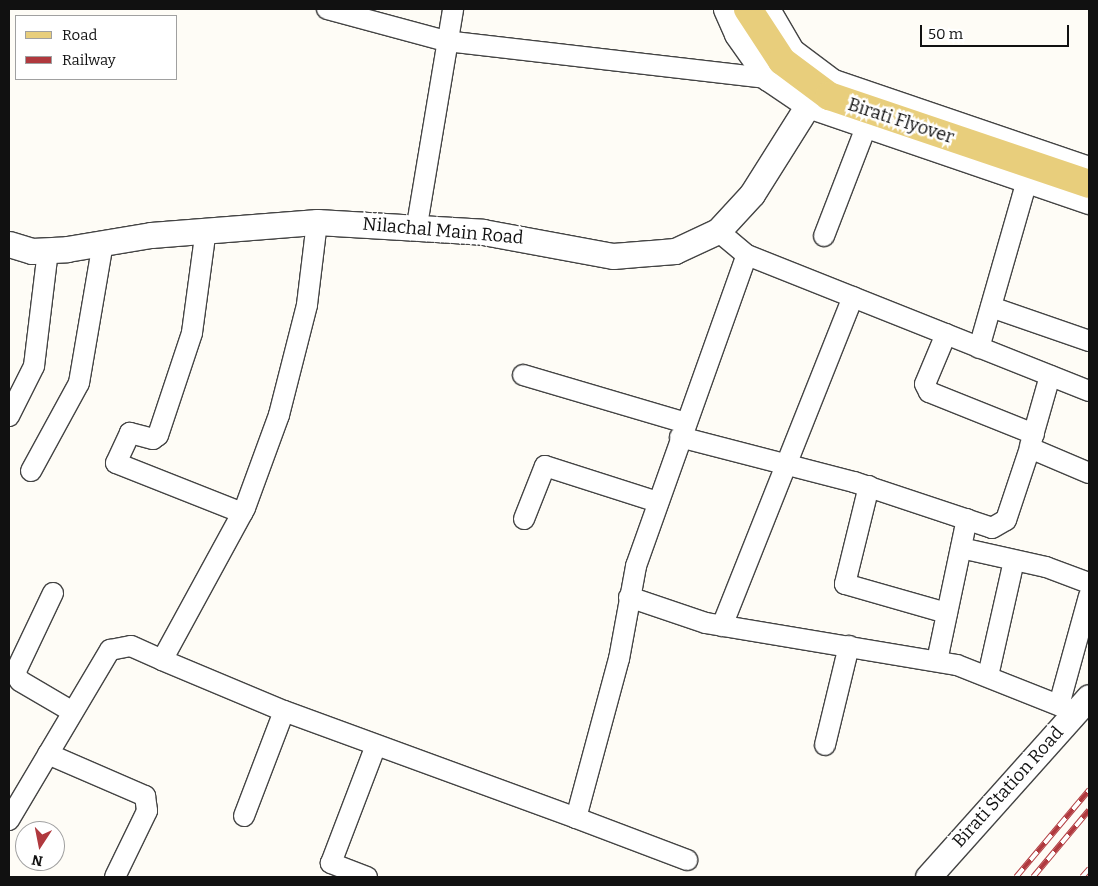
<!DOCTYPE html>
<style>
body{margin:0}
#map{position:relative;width:1098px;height:886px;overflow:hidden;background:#fefcf6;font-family:Bitter,serif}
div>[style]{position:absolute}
.roads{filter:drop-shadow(1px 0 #444) drop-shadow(-1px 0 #444) drop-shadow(0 1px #444) drop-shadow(0 -1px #444)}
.minor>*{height:20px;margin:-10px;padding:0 10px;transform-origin:10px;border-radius:10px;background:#fff}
.tertiary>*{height:25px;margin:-12.5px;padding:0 12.5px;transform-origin:12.5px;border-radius:12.5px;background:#fff}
.primary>*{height:28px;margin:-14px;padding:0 14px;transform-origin:14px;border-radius:14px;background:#e8ce7c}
.rail>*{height:5.5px;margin-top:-2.75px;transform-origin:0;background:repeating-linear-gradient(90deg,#fff 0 11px,#b0393e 0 22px);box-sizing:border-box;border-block:1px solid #b0393e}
span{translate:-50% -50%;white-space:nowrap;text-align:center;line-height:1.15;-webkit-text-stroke:5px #fff;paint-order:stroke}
.street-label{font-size:18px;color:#111}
.frame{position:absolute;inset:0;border:10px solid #111;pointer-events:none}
.legend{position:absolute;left:15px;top:15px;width:162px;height:65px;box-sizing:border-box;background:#fff;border:1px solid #a0a0a0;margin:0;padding:6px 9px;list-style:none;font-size:15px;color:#111}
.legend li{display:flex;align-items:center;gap:10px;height:25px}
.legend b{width:25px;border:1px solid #a0a0a0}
.north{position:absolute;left:15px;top:821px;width:50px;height:50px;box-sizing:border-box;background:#fff;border:1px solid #a0a0a0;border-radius:50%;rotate:191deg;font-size:14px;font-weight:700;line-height:20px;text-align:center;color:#111}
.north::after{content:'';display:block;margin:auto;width:18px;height:22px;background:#b0393e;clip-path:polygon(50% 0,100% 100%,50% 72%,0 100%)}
.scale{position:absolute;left:920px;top:25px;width:149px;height:22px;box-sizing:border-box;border:2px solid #111;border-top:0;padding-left:6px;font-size:15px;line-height:18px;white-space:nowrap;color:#111;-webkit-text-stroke:4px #fff;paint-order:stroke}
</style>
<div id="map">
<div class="roads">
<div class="minor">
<i style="left:327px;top:9px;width:123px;rotate:15.1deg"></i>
<i style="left:446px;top:41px;width:324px;rotate:6.6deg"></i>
<i style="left:770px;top:9px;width:48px;rotate:59.7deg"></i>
<i style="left:794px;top:50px;width:50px;rotate:36.9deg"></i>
<i style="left:834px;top:80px;width:269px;rotate:18.8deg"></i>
<i style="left:317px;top:222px;width:84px;rotate:96.9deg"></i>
<i style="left:307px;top:305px;width:114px;rotate:104.3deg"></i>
<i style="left:279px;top:415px;width:99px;rotate:110.1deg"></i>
<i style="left:245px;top:508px;width:173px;rotate:118.6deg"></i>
<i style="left:162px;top:660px;width:132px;rotate:22.7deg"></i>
<i style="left:284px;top:711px;width:311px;rotate:20.1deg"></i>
<i style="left:576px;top:818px;width:165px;rotate:-74.9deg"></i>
<i style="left:619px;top:659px;width:95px;rotate:-79.6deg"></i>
<i style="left:636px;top:566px;width:330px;rotate:-70.4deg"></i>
<i style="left:417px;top:225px;width:219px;rotate:-80.5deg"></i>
<i style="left:206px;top:229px;width:105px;rotate:97.7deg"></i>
<i style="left:192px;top:333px;width:108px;rotate:108.4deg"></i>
<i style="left:158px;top:435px;width:6px;rotate:141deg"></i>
<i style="left:153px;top:439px;width:24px;rotate:-165deg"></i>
<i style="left:130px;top:433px;width:33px;rotate:115deg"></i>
<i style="left:116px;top:463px;width:136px;rotate:21.6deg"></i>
<i style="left:718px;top:231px;width:38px;rotate:40deg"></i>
<i style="left:747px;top:255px;width:368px;rotate:21.7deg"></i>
<i style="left:824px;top:236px;width:117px;rotate:-68.9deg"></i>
<i style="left:991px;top:307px;width:104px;rotate:19.1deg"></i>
<i style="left:946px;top:334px;width:54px;rotate:112.8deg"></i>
<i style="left:925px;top:384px;width:9px;rotate:63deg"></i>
<i style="left:929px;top:392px;width:113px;rotate:21.8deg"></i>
<i style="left:979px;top:348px;width:174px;rotate:-74deg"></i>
<i style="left:523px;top:375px;width:170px;rotate:16.4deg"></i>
<i style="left:9px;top:416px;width:56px;rotate:-63.4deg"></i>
<i style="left:34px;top:366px;width:117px;rotate:-83.1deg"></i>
<i style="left:680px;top:437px;width:180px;rotate:14.5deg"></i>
<i style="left:854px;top:482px;width:145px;rotate:18.4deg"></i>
<i style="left:992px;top:528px;width:16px;rotate:-30deg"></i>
<i style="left:1006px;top:520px;width:76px;rotate:-71.6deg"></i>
<i style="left:1030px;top:448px;width:64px;rotate:23deg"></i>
<i style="left:1030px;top:446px;width:73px;rotate:-74.1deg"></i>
<i style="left:31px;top:471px;width:100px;rotate:-61.4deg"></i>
<i style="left:79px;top:383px;width:142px;rotate:-80.3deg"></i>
<i style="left:869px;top:486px;width:101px;rotate:103.8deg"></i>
<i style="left:845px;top:584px;width:106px;rotate:15.9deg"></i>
<i style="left:524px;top:519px;width:57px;rotate:-68.4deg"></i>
<i style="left:545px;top:466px;width:119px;rotate:17.7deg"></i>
<i style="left:961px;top:548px;width:87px;rotate:12.6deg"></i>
<i style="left:1046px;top:567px;width:46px;rotate:20.4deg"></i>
<i style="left:53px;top:593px;width:89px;rotate:115.4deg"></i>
<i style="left:15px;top:673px;width:9px;rotate:58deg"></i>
<i style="left:20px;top:681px;width:61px;rotate:30.3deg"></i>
<i style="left:629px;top:597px;width:81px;rotate:18.7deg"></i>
<i style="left:706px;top:623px;width:254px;rotate:9.5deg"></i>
<i style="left:957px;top:665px;width:128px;rotate:21.6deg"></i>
<i style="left:722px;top:626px;width:354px;rotate:-68.3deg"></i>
<i style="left:937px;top:661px;width:145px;rotate:-78.1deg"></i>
<i style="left:988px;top:676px;width:118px;rotate:-77.3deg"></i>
<i style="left:1059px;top:705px;width:113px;rotate:-74.6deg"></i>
<i style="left:825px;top:745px;width:102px;rotate:-76.4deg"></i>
<i style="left:48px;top:754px;width:106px;rotate:23.4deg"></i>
<i style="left:145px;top:796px;width:15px;rotate:82deg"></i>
<i style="left:147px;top:811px;width:73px;rotate:115.9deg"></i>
<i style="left:244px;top:816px;width:112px;rotate:-69.1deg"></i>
<i style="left:576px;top:818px;width:119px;rotate:20.7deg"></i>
<i style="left:9px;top:820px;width:198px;rotate:-59.3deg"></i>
<i style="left:110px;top:650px;width:21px;rotate:-11deg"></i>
<i style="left:131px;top:646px;width:34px;rotate:24deg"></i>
<i style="left:367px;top:877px;width:39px;rotate:-159deg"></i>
<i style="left:331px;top:863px;width:126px;rotate:-69.1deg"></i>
</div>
<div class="tertiary">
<i style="left:726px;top:9px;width:27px;rotate:66deg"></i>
<i style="left:737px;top:34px;width:54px;rotate:54.8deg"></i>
<i style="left:768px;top:78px;width:48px;rotate:34deg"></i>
<i style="left:808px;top:105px;width:297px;rotate:18.9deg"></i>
<i style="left:9px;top:244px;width:24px;rotate:17deg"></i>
<i style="left:32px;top:251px;width:35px;rotate:-3deg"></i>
<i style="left:67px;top:249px;width:85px;rotate:-9.5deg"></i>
<i style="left:151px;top:235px;width:167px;rotate:-4.5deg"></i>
<i style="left:317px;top:222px;width:166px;rotate:3.4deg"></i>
<i style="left:483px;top:232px;width:132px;rotate:10.5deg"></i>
<i style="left:613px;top:256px;width:62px;rotate:-4.6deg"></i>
<i style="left:675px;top:251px;width:47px;rotate:-24.9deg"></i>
<i style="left:718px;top:231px;width:50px;rotate:-47.4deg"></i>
<i style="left:752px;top:194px;width:105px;rotate:-57.8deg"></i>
<i style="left:928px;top:877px;width:241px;rotate:-48.2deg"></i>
</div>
<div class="primary">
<i style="left:748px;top:9px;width:62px;rotate:56.8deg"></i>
<i style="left:782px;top:61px;width:59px;rotate:36.7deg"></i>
<i style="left:829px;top:96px;width:274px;rotate:18.7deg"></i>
</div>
</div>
<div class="rail">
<i style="left:1016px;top:877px;width:114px;rotate:-50deg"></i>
<i style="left:1033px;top:877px;width:87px;rotate:-50.1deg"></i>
<i style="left:1082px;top:877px;width:11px;rotate:-49deg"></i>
</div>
<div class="street-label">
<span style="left:901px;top:121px;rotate:18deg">Birati Flyover</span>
<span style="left:443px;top:231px;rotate:5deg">Nilachal Main Road</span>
<span style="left:1008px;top:787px;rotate:-48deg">Birati Station Road</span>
</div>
<div class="frame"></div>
<ul class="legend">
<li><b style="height:6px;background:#e8ce7c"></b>Road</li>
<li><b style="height:6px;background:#b0393e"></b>Railway</li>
</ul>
<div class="north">N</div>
<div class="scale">50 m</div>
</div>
